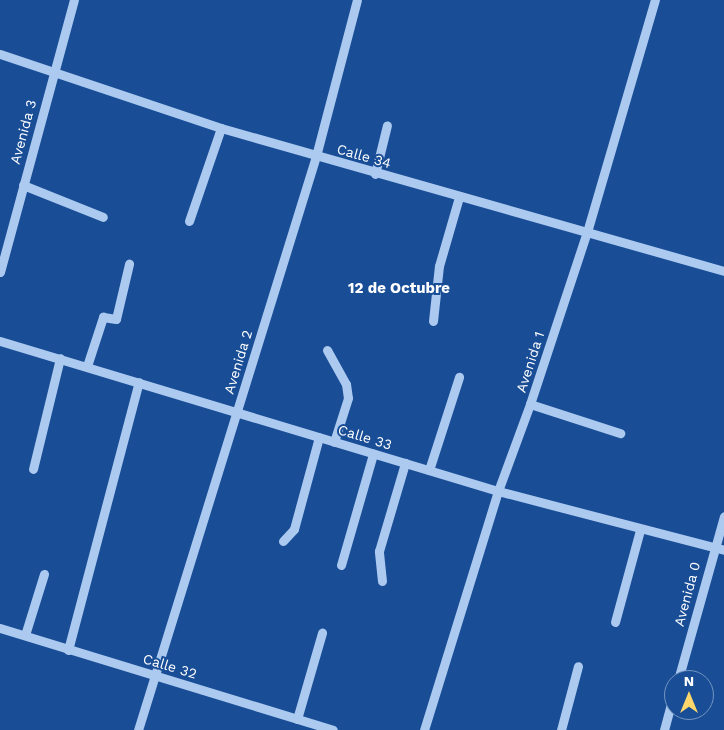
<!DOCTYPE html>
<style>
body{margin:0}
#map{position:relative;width:724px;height:730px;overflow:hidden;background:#194e97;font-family:"Work Sans",sans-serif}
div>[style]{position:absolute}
.minor>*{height:9px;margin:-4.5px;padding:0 4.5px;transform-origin:4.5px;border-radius:4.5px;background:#accaf0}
span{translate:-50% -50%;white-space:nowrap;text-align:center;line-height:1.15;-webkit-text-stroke:4px #194e97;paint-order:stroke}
.street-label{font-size:14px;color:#fff}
.neighbourhood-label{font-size:15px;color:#fff;font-weight:700}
.north{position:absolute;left:664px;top:670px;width:50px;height:50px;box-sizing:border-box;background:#194e97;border:1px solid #7595c1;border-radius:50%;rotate:0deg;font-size:14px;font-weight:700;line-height:20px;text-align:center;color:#fff}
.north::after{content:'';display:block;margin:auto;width:18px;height:22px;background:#ffd66b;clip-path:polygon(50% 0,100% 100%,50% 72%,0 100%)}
</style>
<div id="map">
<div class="minor">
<i style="left:0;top:54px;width:233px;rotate:18.5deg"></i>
<i style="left:221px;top:128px;width:523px;rotate:15.87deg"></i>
<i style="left:375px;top:174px;width:50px;rotate:-76.2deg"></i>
<i style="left:23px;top:185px;width:86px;rotate:21.8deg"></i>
<i style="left:189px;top:221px;width:98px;rotate:-71deg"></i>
<i style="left:0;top:272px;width:282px;rotate:-74.8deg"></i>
<i style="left:433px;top:321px;width:55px;rotate:-83.8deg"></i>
<i style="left:439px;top:266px;width:72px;rotate:-73.8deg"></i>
<i style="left:0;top:341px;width:520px;rotate:16.76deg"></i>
<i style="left:498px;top:491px;width:234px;rotate:14.6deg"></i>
<i style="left:327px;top:350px;width:39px;rotate:61deg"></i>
<i style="left:346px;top:384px;width:14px;rotate:82deg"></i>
<i style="left:348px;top:398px;width:46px;rotate:107.7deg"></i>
<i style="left:87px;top:366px;width:52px;rotate:-71.9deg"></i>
<i style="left:103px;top:317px;width:13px;rotate:9deg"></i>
<i style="left:116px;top:319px;width:57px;rotate:-76.7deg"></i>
<i style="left:530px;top:404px;width:95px;rotate:17.9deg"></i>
<i style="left:33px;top:469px;width:114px;rotate:-76.3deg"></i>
<i style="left:429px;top:470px;width:98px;rotate:-72.1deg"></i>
<i style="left:283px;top:541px;width:16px;rotate:-47deg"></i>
<i style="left:294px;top:529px;width:95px;rotate:-74.8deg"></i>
<i style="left:341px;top:565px;width:116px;rotate:-73.9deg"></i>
<i style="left:382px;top:581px;width:30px;rotate:-96deg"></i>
<i style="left:379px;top:551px;width:92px;rotate:-73.5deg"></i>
<i style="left:615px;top:622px;width:95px;rotate:-74.8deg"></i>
<i style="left:0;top:628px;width:348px;rotate:17deg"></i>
<i style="left:25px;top:635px;width:64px;rotate:-72.7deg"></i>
<i style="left:68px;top:650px;width:277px;rotate:-75.2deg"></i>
<i style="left:678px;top:680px;width:170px;rotate:-74.3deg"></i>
<i style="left:297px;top:719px;width:90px;rotate:-73.8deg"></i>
<i style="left:138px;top:730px;width:601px;rotate:-72.77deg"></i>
<i style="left:316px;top:156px;width:161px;rotate:-75.3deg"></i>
<i style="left:424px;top:730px;width:250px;rotate:-72.8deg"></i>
<i style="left:498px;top:491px;width:93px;rotate:-69.8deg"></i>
<i style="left:530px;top:404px;width:181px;rotate:-71.7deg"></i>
<i style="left:587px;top:232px;width:242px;rotate:-73.7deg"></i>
<i style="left:561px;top:730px;width:66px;rotate:-75.1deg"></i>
<i style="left:664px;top:730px;width:38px;rotate:-75deg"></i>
</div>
<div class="street-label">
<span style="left:23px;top:132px;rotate:-75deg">Avenida 3</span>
<span style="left:364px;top:156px;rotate:16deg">Calle 34</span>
<span style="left:238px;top:362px;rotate:-73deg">Avenida 2</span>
<span style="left:530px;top:362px;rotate:-72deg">Avenida 1</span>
<span style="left:365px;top:437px;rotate:17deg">Calle 33</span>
<span style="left:687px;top:594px;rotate:-75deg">Avenida 0</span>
<span style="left:170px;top:666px;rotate:17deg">Calle 32</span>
</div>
<div class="neighbourhood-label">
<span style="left:399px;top:289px">12 de Octubre</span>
</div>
<div class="north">N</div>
</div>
